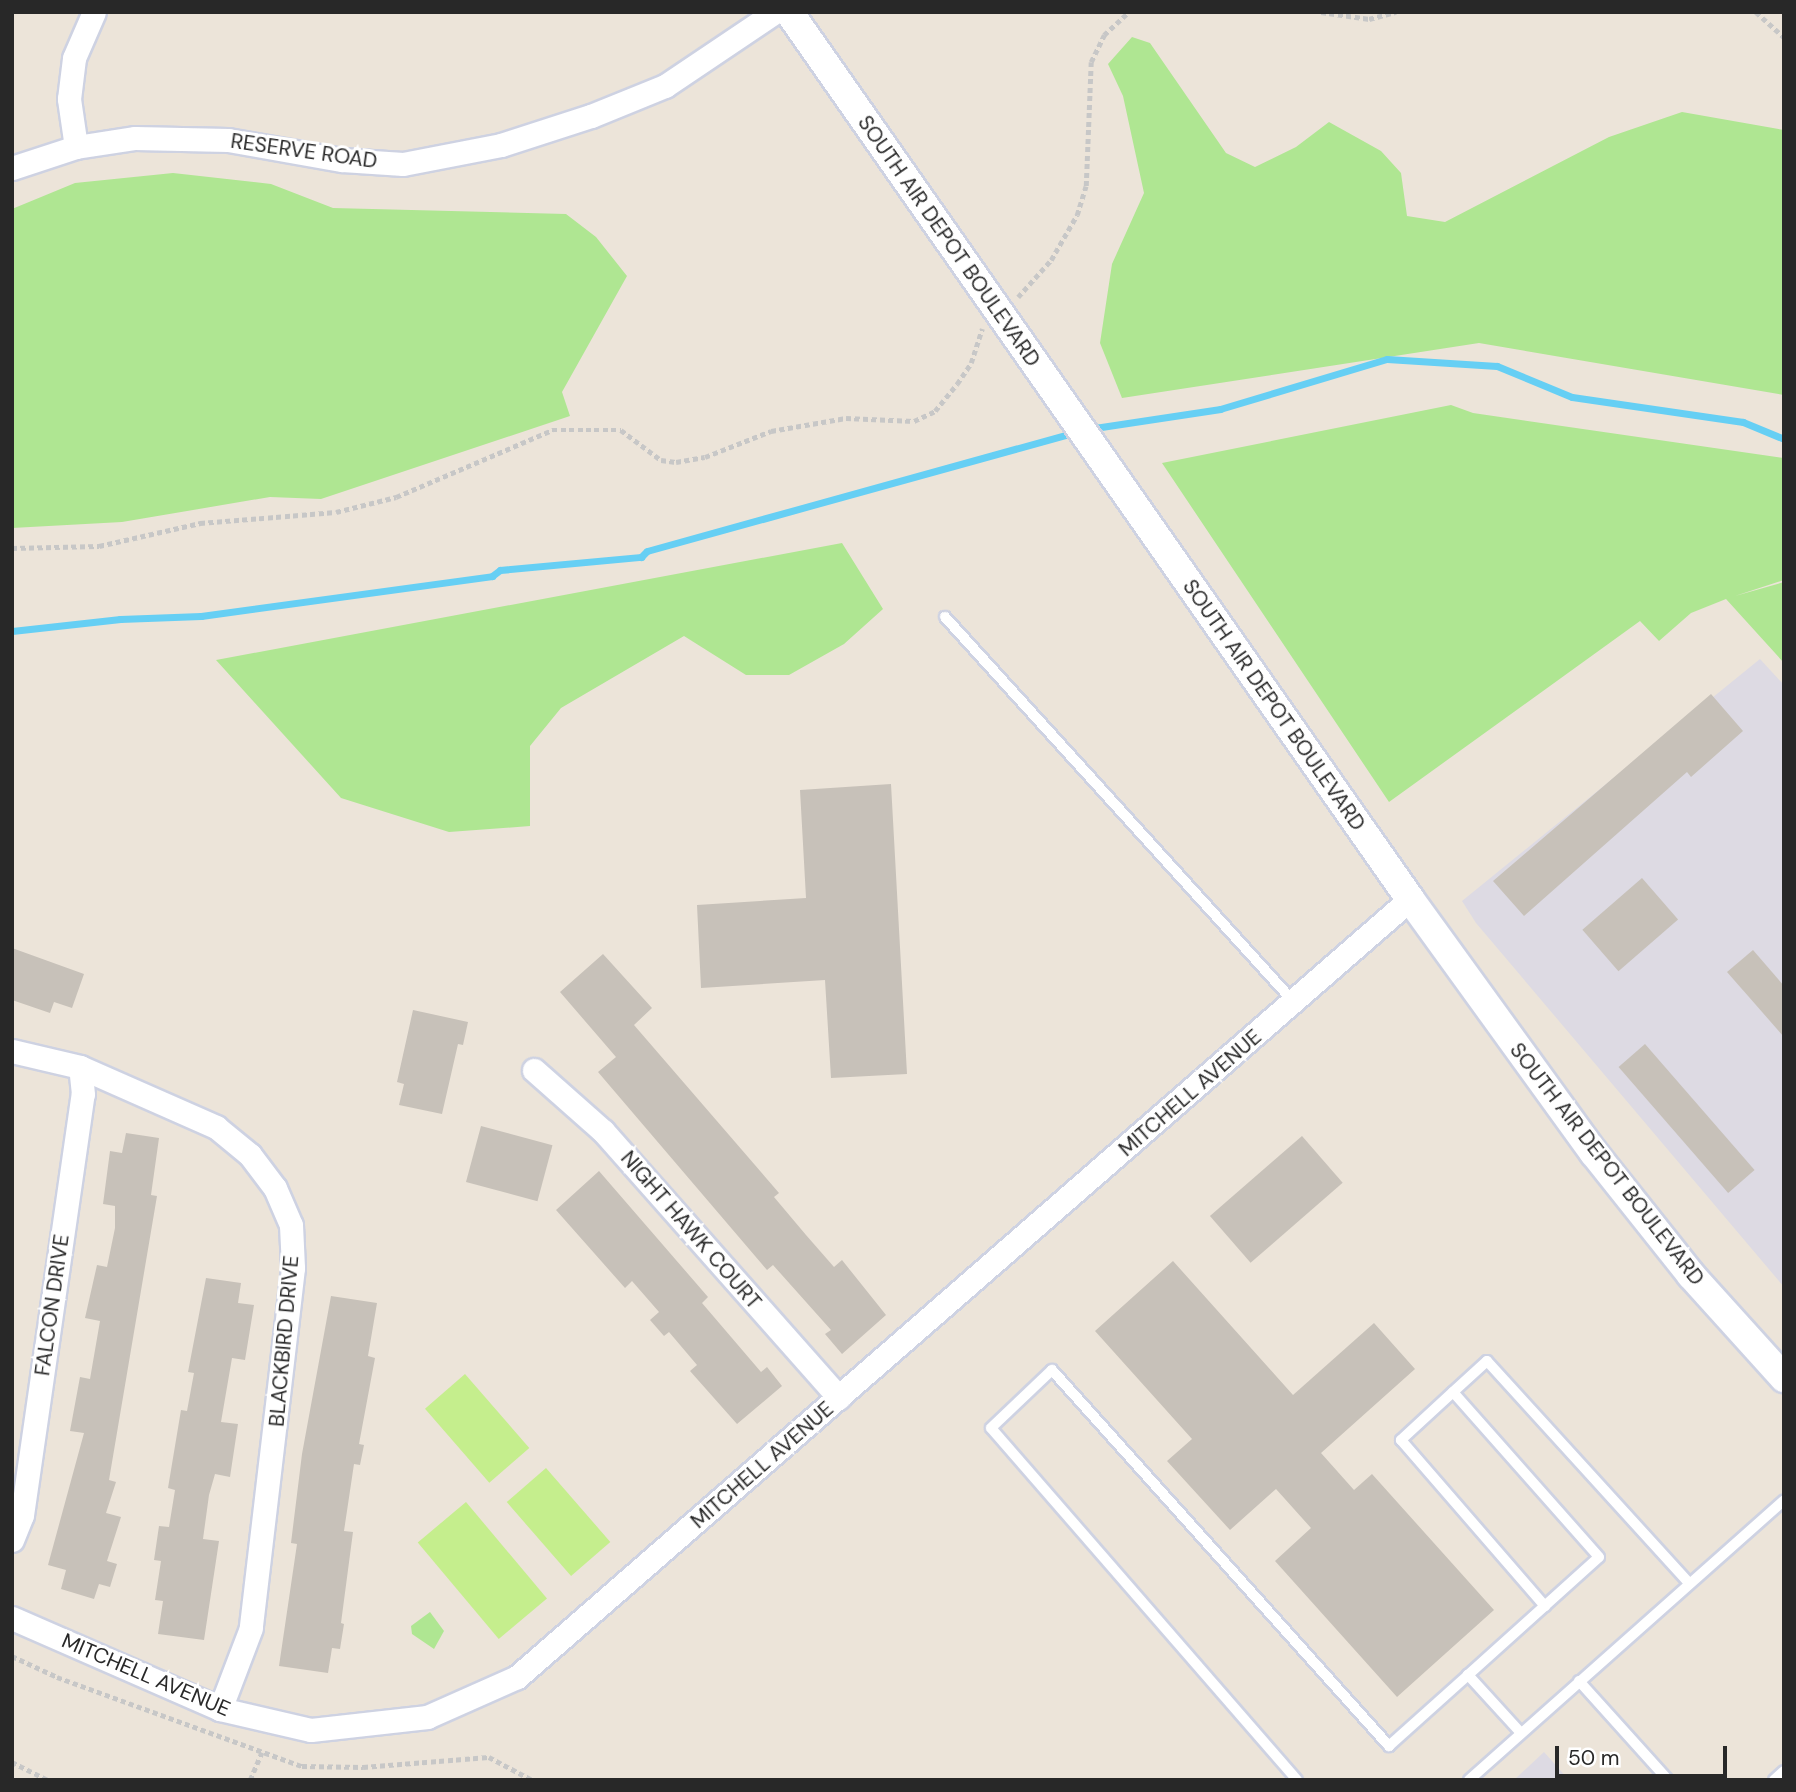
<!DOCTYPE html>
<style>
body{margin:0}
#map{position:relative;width:1796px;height:1792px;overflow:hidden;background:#ece4d9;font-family:"DM Sans",sans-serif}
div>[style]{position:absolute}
.industrial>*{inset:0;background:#dddae3}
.green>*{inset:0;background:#afe692}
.pitch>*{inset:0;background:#c5ee8d;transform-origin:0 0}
.stream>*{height:7px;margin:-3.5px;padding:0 3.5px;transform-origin:3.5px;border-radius:3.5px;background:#66cff4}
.building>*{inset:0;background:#c7c1b9;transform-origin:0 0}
.path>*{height:4.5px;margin-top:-2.25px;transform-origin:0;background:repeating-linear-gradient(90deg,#c7c7c7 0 5px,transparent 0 8.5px)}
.roads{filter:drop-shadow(2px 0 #ced2e2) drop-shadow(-2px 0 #ced2e2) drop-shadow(0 2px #ced2e2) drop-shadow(0 -2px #ced2e2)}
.service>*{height:10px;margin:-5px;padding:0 5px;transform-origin:5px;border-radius:5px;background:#fff}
.minor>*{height:23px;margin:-11.5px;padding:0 11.5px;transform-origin:11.5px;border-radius:11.5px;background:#fff}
.tertiary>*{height:28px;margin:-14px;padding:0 14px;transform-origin:14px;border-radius:14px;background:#fff}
span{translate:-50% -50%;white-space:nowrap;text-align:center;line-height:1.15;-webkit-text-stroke:6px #fff;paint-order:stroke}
.street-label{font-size:21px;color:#282828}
.frame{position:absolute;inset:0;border:14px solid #282828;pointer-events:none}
.scale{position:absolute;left:1555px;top:1746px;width:172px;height:32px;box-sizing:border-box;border:4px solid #282828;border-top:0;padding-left:9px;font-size:21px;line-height:24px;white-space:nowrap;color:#282828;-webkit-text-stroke:5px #fff;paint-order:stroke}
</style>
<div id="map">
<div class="industrial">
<i style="clip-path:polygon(1760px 659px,1784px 685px,1784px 1287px,1476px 923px,1462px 901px)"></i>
<i style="clip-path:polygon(1544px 1752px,1569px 1780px,1514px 1780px)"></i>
</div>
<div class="green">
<i style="clip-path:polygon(1132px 37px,1150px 43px,1226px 153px,1255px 167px,1296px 147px,1329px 122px,1381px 151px,1401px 173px,1407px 216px,1445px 222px,1609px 137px,1682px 112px,1784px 130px,1784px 395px,1479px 343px,1122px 398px,1100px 343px,1112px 264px,1144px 193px,1123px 96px,1108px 64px)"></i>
<i style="clip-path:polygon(173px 173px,271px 184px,333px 208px,566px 214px,596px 237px,627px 276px,562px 392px,570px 416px,321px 499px,270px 497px,122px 522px,12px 528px,12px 209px,75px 183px)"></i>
<i style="clip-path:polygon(1451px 405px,1473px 413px,1784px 458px,1784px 580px,1735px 596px,1784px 582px,1784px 663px,1726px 599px,1691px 613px,1659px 641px,1640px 621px,1389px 802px,1162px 463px)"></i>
<i style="clip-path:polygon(842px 543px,883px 609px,844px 644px,789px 675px,746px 675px,684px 636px,561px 708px,530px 746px,530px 826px,449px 832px,341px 798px,216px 660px)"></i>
<i style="clip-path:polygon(430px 1612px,444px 1631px,434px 1649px,412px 1634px,411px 1626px)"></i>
</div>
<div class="pitch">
<i style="left:465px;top:1374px;width:98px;height:53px;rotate:49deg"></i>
<i style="left:546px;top:1468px;width:98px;height:52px;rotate:49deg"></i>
<i style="left:466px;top:1502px;width:126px;height:63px;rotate:50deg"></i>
</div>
<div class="stream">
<i style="left:1088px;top:429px;width:134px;rotate:-8.6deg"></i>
<i style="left:1220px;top:409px;width:174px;rotate:-16.7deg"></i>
<i style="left:1387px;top:359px;width:110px;rotate:3.6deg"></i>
<i style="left:1497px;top:366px;width:81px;rotate:22.5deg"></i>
<i style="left:1572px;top:397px;width:173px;rotate:8.3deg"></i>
<i style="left:1743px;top:422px;width:44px;rotate:22.5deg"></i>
<i style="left:12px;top:631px;width:109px;rotate:-6.3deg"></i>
<i style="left:120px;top:619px;width:81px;rotate:-2.1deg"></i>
<i style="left:201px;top:616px;width:294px;rotate:-7.8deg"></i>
<i style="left:492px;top:576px;width:10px;rotate:-37deg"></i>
<i style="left:500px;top:570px;width:142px;rotate:-5.3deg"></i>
<i style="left:641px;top:557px;width:8px;rotate:-45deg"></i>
<i style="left:647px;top:551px;width:446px;rotate:-15.5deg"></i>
</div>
<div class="building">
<i style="clip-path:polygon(1711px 694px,1743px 731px,1691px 777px,1687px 772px,1524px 916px,1493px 881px)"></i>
<i style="clip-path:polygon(891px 784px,907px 1074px,831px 1078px,825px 980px,701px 988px,697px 905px,806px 898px,800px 790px)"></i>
<i style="left:1642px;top:878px;width:55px;height:79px;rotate:49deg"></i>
<i style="clip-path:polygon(12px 948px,84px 974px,72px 1008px,54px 1002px,50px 1013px,12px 1000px)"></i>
<i style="clip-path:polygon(1753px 950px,1784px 986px,1784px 1037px,1727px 972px)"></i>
<i style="clip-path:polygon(603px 954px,652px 1008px,634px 1025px,779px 1193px,774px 1197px,806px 1235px,834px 1267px,842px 1260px,886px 1315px,842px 1354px,825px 1334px,831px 1330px,773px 1265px,767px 1270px,598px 1072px,616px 1057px,560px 992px)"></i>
<i style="clip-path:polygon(413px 1010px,468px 1022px,463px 1045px,458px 1044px,442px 1114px,399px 1105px,404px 1084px,397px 1082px)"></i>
<i style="left:1645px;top:1044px;width:167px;height:35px;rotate:49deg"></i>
<i style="left:481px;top:1126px;width:74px;height:58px;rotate:15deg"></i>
<i style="clip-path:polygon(126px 1133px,159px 1138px,151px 1195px,157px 1196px,109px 1480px,116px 1482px,106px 1513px,121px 1517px,107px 1561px,117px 1564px,110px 1587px,99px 1584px,94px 1599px,61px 1589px,66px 1570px,48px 1565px,84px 1433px,70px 1431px,80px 1377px,90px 1379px,100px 1321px,85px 1318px,97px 1265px,107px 1267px,115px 1228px,115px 1206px,103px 1204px,110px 1151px,122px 1153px)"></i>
<i style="left:1302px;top:1136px;width:62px;height:122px;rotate:49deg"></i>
<i style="clip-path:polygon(599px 1171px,708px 1297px,702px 1303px,761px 1372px,767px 1367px,782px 1386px,737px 1424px,690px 1371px,697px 1365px,669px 1332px,664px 1336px,650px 1320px,659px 1312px,632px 1281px,625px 1288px,556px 1210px)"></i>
<i style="clip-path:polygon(1173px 1261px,1293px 1395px,1374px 1323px,1415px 1369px,1321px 1453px,1354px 1490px,1372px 1474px,1494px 1610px,1397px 1697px,1275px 1561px,1311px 1528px,1276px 1489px,1230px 1530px,1167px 1461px,1192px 1439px,1095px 1331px)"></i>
<i style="clip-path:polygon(206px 1278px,241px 1283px,238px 1303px,254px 1305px,245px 1360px,232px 1358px,221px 1422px,238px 1424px,230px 1477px,215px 1474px,209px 1495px,203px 1539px,219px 1541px,204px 1640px,158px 1634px,163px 1601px,155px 1600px,161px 1561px,154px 1560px,159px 1526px,169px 1527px,175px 1490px,168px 1488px,181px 1410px,187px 1411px,194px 1373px,188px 1372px)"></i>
<i style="clip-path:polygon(331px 1296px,377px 1303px,368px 1356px,375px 1358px,359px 1444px,364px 1445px,360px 1465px,354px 1464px,344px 1531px,353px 1532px,341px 1623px,344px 1624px,340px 1649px,332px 1648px,328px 1673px,279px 1666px,297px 1544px,291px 1543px,302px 1454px)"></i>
</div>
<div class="path">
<i style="left:1321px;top:12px;width:49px;rotate:8.3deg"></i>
<i style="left:1369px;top:19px;width:28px;rotate:-15deg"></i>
<i style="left:1756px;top:12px;width:38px;rotate:42deg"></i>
<i style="left:1018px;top:297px;width:50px;rotate:-48.3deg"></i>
<i style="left:1051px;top:260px;width:52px;rotate:-60deg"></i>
<i style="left:1077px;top:215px;width:30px;rotate:-73deg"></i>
<i style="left:1086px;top:186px;width:124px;rotate:-87.7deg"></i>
<i style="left:1091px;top:62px;width:30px;rotate:-64deg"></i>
<i style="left:1104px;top:35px;width:34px;rotate:-43deg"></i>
<i style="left:12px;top:548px;width:87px;rotate:-1.3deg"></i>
<i style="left:99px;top:546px;width:104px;rotate:-12.8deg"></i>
<i style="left:200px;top:523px;width:136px;rotate:-4.6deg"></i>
<i style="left:336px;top:512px;width:62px;rotate:-14deg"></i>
<i style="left:396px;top:497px;width:170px;rotate:-23.2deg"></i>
<i style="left:552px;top:430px;width:69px"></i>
<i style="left:621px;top:430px;width:50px;rotate:36.9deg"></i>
<i style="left:661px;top:460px;width:15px;rotate:8deg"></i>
<i style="left:676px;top:462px;width:29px;rotate:-10deg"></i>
<i style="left:705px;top:457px;width:71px;rotate:-21.5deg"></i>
<i style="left:771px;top:431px;width:76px;rotate:-9.8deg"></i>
<i style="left:846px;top:418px;width:68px;rotate:2.5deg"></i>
<i style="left:914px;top:421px;width:23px;rotate:-25deg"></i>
<i style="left:935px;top:411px;width:35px;rotate:-51deg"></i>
<i style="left:957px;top:384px;width:25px;rotate:-56deg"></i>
<i style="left:971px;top:363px;width:36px;rotate:-72deg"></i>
<i style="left:12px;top:1656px;width:50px;rotate:25deg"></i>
<i style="left:57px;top:1677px;width:261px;rotate:20deg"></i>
<i style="left:302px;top:1766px;width:61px;rotate:0.9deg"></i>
<i style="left:363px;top:1767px;width:126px;rotate:-4.5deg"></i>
<i style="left:489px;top:1757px;width:49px;rotate:28.1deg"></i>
<i style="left:12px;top:1762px;width:40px;rotate:26.6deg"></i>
<i style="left:250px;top:1780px;width:30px;rotate:-67deg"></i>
<i style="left:256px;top:1780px;width:8px"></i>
</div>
<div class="roads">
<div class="service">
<i style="left:945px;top:617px;width:520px;rotate:47.81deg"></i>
<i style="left:1453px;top:1392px;width:71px;rotate:137.3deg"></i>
<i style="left:1401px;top:1440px;width:220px;rotate:49.1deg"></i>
<i style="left:1579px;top:1681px;width:133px;rotate:48deg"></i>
<i style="left:1521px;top:1733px;width:79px;rotate:-132.4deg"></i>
<i style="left:1468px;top:1675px;width:176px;rotate:-42deg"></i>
<i style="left:1599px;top:1557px;width:220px;rotate:-131.5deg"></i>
<i style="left:1453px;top:1392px;width:46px;rotate:-42.4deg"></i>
<i style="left:1487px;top:1361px;width:299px;rotate:47.7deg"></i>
<i style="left:1297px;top:1780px;width:466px;rotate:-131deg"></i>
<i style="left:991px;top:1428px;width:84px;rotate:-43.6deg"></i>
<i style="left:1052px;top:1370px;width:505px;rotate:48.13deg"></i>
<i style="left:1389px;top:1746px;width:106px;rotate:-41.9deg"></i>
<i style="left:1469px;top:1780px;width:421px;rotate:-41.6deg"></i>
<i style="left:1774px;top:1780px;width:13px;rotate:-42deg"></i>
</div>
<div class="minor">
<i style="left:76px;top:147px;width:49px;rotate:-98.3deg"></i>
<i style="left:69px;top:99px;width:41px;rotate:-83deg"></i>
<i style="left:74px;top:58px;width:50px;rotate:-66.5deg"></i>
<i style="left:12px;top:168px;width:67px;rotate:-18.2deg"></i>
<i style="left:76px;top:147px;width:60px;rotate:-8.7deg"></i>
<i style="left:135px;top:138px;width:93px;rotate:1.2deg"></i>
<i style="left:228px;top:140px;width:116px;rotate:10deg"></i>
<i style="left:342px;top:160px;width:61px;rotate:3.8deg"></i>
<i style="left:403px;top:164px;width:100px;rotate:-11deg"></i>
<i style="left:501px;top:145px;width:95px;rotate:-17.9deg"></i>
<i style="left:591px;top:116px;width:80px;rotate:-22.1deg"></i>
<i style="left:665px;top:86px;width:133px;rotate:-33.9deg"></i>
<i style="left:12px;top:1051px;width:70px;rotate:13.2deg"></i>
<i style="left:80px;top:1067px;width:149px;rotate:23.8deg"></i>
<i style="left:216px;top:1127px;width:44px;rotate:39.5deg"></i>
<i style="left:250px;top:1155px;width:41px;rotate:52.9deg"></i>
<i style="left:275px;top:1188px;width:40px;rotate:66.6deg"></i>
<i style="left:291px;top:1225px;width:43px;rotate:87.3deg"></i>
<i style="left:293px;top:1268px;width:362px;rotate:96.7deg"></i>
<i style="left:251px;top:1628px;width:87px;rotate:110.9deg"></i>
<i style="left:534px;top:1070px;width:92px;rotate:41.5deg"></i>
<i style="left:603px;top:1131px;width:356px;rotate:48.5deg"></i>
<i style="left:12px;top:1540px;width:27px;rotate:-68deg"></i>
<i style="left:22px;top:1515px;width:425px;rotate:-81.8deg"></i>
<i style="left:83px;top:1094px;width:27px;rotate:-96deg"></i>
<i style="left:12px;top:1618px;width:227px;rotate:23.6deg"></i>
<i style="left:220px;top:1709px;width:93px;rotate:13deg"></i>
<i style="left:311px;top:1730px;width:117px;rotate:-6.4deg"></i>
<i style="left:427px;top:1717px;width:98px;rotate:-24deg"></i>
<i style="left:517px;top:1677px;width:1184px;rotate:-41.06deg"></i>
</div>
<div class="tertiary">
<i style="left:789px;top:12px;width:1083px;rotate:55deg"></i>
<i style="left:1410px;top:899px;width:314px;rotate:54.1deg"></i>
<i style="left:1594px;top:1153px;width:156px;rotate:51.5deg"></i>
<i style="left:1691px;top:1275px;width:139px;rotate:47.9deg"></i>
</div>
</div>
<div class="street-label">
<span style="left:304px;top:151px;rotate:8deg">RESERVE ROAD</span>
<span style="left:949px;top:241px;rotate:55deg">SOUTH AIR DEPOT BOULEVARD</span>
<span style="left:1274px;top:705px;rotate:55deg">SOUTH AIR DEPOT BOULEVARD</span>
<span style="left:1190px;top:1093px;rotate:-41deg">MITCHELL AVENUE</span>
<span style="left:1607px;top:1164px;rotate:52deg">SOUTH AIR DEPOT BOULEVARD</span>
<span style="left:691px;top:1230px;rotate:49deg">NIGHT HAWK COURT</span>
<span style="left:52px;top:1305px;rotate:-82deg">FALCON DRIVE</span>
<span style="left:284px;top:1341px;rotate:-85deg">BLACKBIRD DRIVE</span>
<span style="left:762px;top:1465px;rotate:-41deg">MITCHELL AVENUE</span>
<span style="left:146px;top:1675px;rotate:23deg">MITCHELL AVENUE</span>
</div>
<div class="frame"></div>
<div class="scale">50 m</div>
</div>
